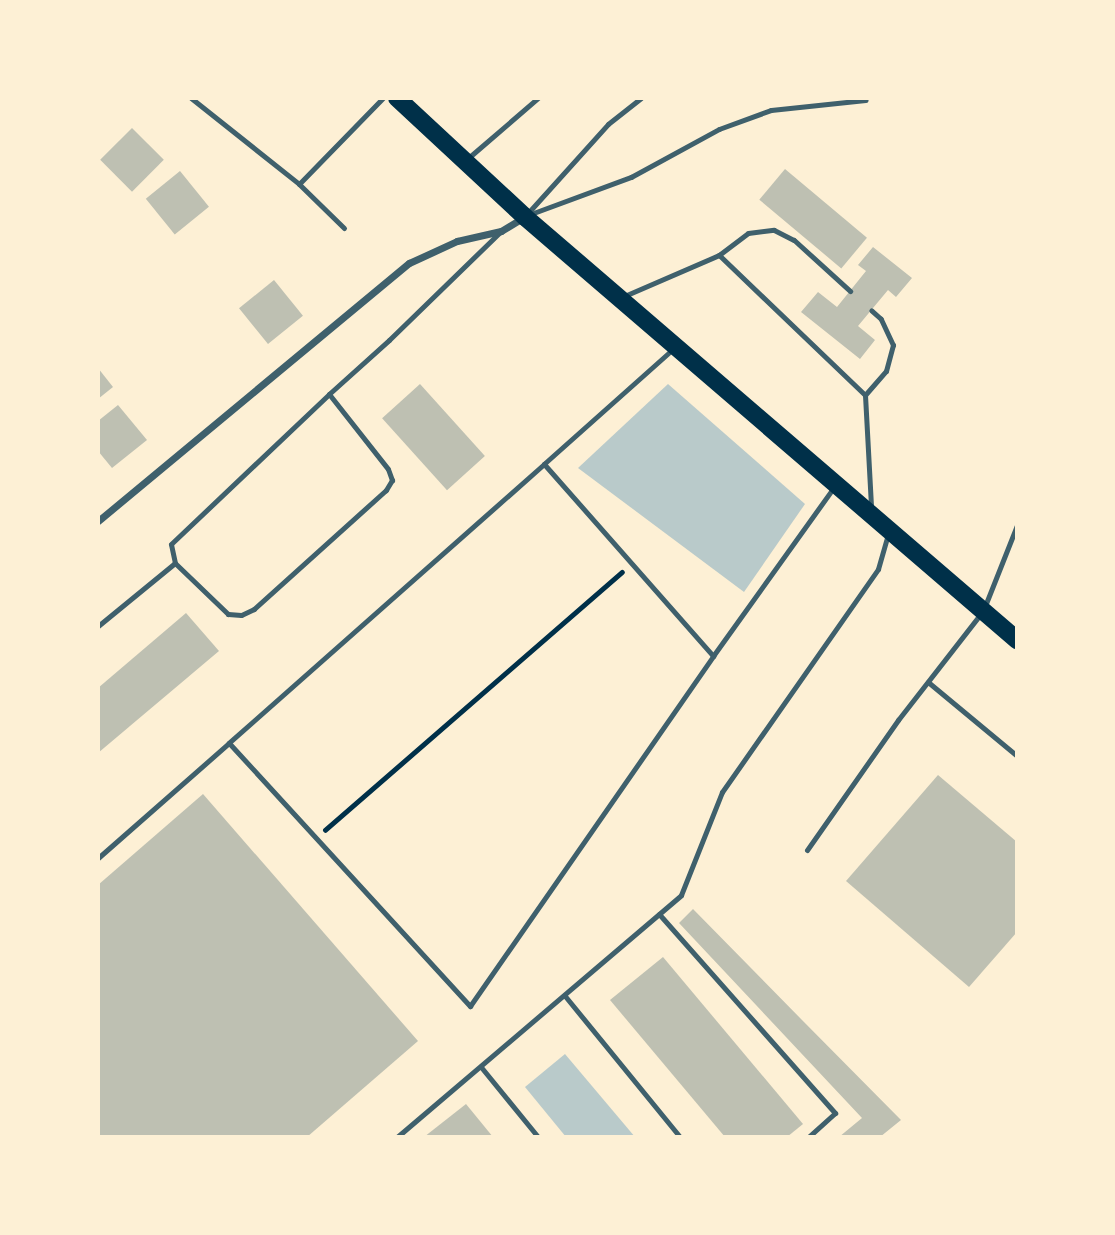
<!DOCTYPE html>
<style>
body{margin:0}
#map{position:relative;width:1115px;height:1235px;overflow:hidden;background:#fdf0d5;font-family:Ubuntu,sans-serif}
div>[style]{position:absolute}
.green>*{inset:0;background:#b9caca}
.building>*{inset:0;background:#bec0b2;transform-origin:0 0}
.path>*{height:4.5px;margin:-2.25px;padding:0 2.25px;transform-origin:2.25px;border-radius:2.25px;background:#003049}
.service>*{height:5px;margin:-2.5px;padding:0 2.5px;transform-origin:2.5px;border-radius:2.5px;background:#3f606c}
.minor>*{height:7px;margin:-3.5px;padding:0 3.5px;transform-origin:3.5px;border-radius:3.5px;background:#3f606c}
.primary>*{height:18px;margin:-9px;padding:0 9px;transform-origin:9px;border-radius:9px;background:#003049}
span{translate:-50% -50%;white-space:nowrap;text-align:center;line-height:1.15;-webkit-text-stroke:7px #fdf0d5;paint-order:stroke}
.frame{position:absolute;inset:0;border:100px solid #fdf0d5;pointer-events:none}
</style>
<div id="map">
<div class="green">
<i style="clip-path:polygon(668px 384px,805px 504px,744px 592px,578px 468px)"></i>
<i style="clip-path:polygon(565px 1054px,635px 1137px,566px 1137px,525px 1087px)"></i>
</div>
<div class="building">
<i style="left:132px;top:128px;width:45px;height:45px;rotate:45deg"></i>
<i style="left:785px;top:169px;width:107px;height:40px;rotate:40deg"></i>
<i style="left:180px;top:171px;width:46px;height:44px;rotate:51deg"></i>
<i style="clip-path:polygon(873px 247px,912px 278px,896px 297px,888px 290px,858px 326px,875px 340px,860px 359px,801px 312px,818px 292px,837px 307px,866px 271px,858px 265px)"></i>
<i style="left:274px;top:280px;width:46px;height:45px;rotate:51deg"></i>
<i style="clip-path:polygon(98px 368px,113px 387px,98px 399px)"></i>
<i style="left:420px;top:384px;width:97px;height:51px;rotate:48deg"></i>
<i style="clip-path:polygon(118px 405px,147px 440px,112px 468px,98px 451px,98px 421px)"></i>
<i style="clip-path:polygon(186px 613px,219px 651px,98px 753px,98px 688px)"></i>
<i style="clip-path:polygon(938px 775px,1017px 842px,1017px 932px,969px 987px,846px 881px)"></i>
<i style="clip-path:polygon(203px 794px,418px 1041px,307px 1137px,98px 1137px,98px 885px)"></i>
<i style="clip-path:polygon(693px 909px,802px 1020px,901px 1120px,880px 1137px,839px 1137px,862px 1118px,679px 923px)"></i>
<i style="clip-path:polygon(663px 957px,803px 1124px,787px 1137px,725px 1137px,610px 1000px)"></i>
<i style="clip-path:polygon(466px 1104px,493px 1137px,424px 1137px)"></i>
</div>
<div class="path">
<i style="left:325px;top:830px;width:393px;rotate:-41deg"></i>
</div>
<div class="service">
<i style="left:191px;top:98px;width:138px;rotate:38.5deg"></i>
<i style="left:299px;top:184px;width:120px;rotate:-45.7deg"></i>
<i style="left:467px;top:159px;width:94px;rotate:-40.7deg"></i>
<i style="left:299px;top:184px;width:63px;rotate:44.4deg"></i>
<i style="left:527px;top:214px;width:121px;rotate:-48deg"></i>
<i style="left:608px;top:124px;width:42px;rotate:-38.2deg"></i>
<i style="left:528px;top:215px;width:110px;rotate:-20.3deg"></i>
<i style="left:631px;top:177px;width:100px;rotate:-28.6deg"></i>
<i style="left:719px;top:129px;width:55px;rotate:-20.1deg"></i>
<i style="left:771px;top:110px;width:95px;rotate:-6.1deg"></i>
<i style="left:719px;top:255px;width:36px;rotate:-37deg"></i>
<i style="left:748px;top:233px;width:26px;rotate:-7deg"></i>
<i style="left:774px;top:230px;width:22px;rotate:27deg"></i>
<i style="left:794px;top:240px;width:76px;rotate:42.3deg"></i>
<i style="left:622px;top:297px;width:106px;rotate:-23.4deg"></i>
<i style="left:719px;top:255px;width:202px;rotate:43.8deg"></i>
<i style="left:865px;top:395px;width:112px;rotate:86.9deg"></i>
<i style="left:674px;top:348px;width:174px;rotate:138.3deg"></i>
<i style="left:544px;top:464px;width:256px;rotate:48.6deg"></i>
<i style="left:713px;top:656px;width:208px;rotate:-54.4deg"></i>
<i style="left:329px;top:394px;width:95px;rotate:51.8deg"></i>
<i style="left:388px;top:469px;width:12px;rotate:70deg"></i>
<i style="left:392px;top:480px;width:12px;rotate:121deg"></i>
<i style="left:386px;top:490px;width:178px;rotate:138deg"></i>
<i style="left:254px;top:609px;width:14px;rotate:155deg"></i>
<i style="left:241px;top:615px;width:13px;rotate:-176deg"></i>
<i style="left:228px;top:614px;width:74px;rotate:-136.1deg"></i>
<i style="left:175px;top:563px;width:19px;rotate:-102deg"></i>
<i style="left:171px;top:544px;width:218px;rotate:-43.5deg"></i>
<i style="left:329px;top:394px;width:81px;rotate:-42deg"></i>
<i style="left:389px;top:340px;width:156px;rotate:-44.2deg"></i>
<i style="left:865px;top:395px;width:32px;rotate:-49deg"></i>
<i style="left:886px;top:371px;width:27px;rotate:-75deg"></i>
<i style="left:893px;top:345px;width:29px;rotate:-115deg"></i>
<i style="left:881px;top:319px;width:13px;rotate:-138deg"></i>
<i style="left:544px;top:464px;width:421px;rotate:138.5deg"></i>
<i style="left:229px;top:743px;width:357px;rotate:47.5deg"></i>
<i style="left:470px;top:1006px;width:426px;rotate:-55.2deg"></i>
<i style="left:98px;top:626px;width:99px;rotate:-39.3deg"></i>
<i style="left:928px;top:682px;width:116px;rotate:39.7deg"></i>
<i style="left:807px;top:850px;width:159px;rotate:-55deg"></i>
<i style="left:898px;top:720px;width:138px;rotate:-52.1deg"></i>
<i style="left:983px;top:611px;width:92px;rotate:-68.4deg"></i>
<i style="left:98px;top:858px;width:174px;rotate:-41.3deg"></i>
<i style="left:659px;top:914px;width:266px;rotate:48.5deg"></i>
<i style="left:835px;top:1113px;width:36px;rotate:138deg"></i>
<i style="left:565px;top:996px;width:182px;rotate:50.8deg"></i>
<i style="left:481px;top:1067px;width:90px;rotate:50.8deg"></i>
<i style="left:397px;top:1137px;width:373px;rotate:-40.4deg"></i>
<i style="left:681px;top:895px;width:111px;rotate:-68.3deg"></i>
<i style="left:722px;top:792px;width:272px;rotate:-55deg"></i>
<i style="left:878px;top:569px;width:37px;rotate:-74deg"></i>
</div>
<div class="minor">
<i style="left:98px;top:521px;width:404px;rotate:-39.7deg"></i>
<i style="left:409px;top:263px;width:53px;rotate:-24.6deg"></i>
<i style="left:457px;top:241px;width:45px;rotate:-12.8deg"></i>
<i style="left:501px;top:231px;width:27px;rotate:-31deg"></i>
</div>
<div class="primary">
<i style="left:397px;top:98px;width:175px;rotate:42.9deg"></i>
<i style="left:525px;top:217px;width:649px;rotate:40.69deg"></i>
</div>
<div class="frame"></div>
</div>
